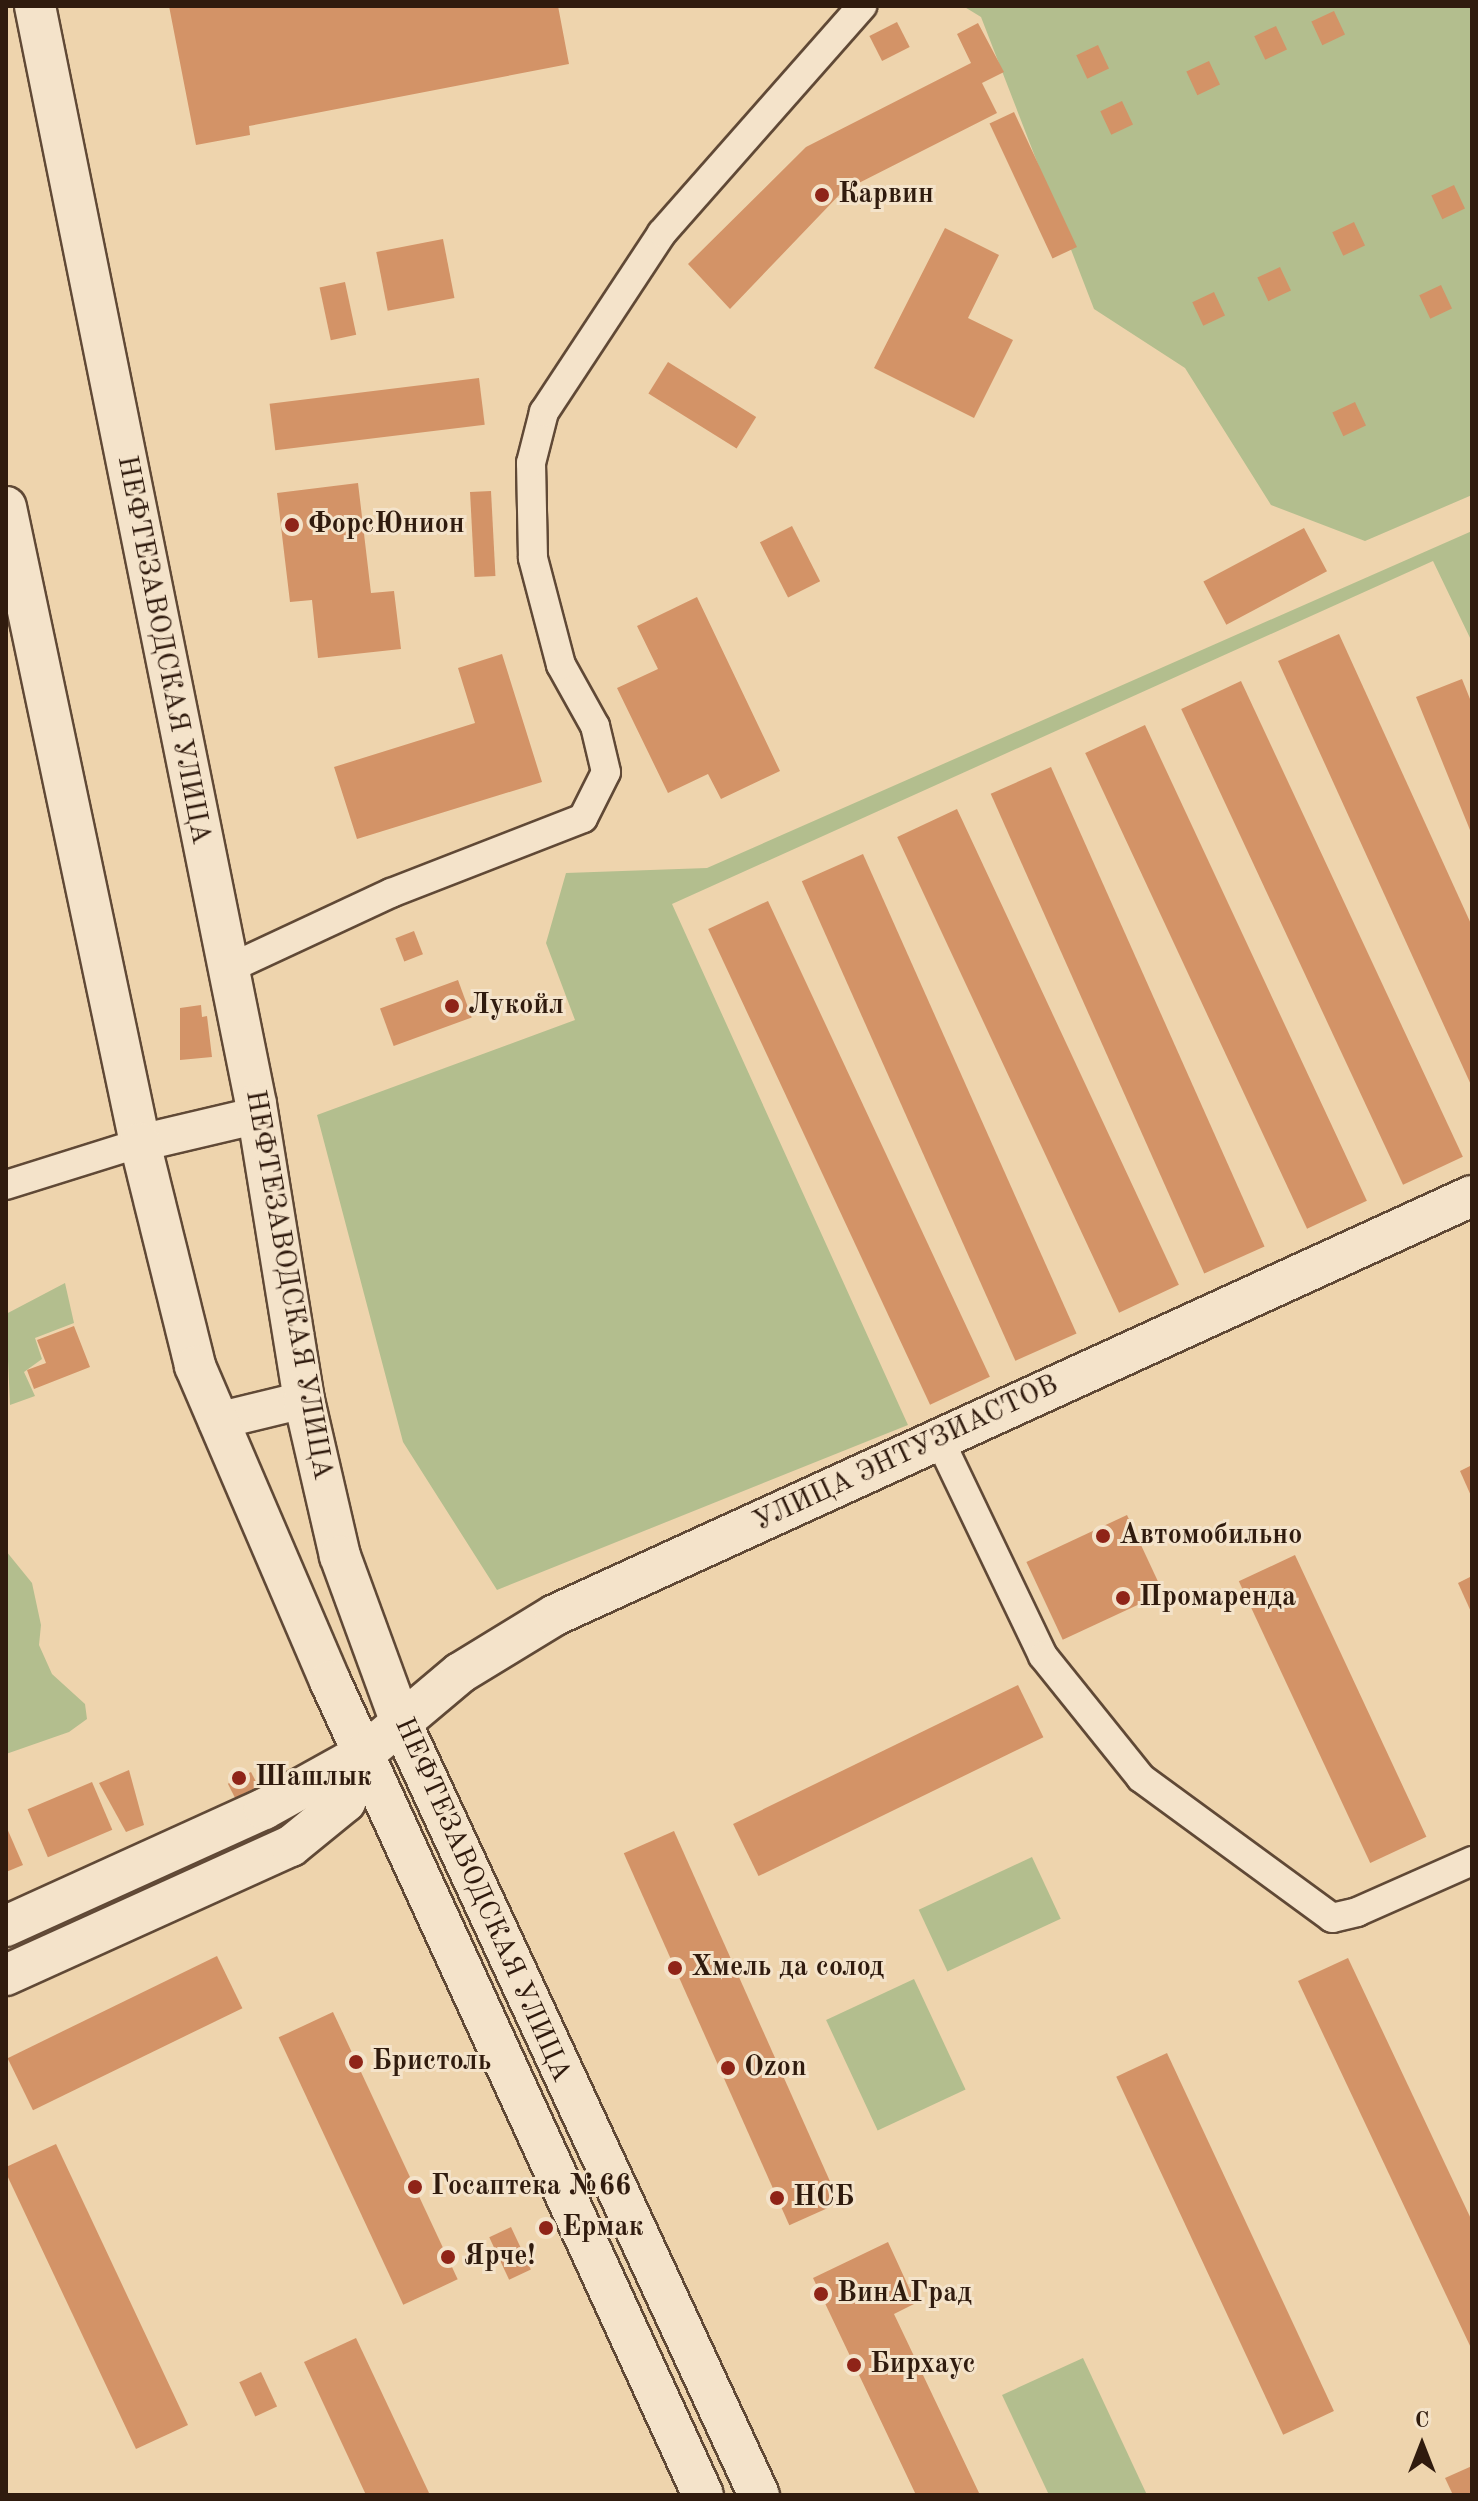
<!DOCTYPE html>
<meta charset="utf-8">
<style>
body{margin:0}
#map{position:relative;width:1478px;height:2501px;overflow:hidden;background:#eed4ad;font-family:"Old Standard TT",serif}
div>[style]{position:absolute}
.green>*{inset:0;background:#b3be8e;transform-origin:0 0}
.building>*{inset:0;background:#d39367;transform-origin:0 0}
.roads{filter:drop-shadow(2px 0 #604936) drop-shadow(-2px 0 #604936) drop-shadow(0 2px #604936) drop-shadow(0 -2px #604936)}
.minor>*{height:28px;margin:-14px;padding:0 14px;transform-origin:14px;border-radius:14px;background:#f4e3ca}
.tertiary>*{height:36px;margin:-18px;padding:0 18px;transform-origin:18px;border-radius:18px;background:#f4e3ca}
.secondary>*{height:40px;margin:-20px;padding:0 20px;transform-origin:20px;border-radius:20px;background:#f4e3ca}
.dots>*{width:22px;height:22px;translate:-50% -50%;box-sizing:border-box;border:4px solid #f4e3ca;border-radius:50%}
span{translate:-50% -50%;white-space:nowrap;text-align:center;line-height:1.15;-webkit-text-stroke:6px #f4e3ca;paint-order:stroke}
.poi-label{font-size:28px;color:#301b0e;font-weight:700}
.left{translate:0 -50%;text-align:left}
.street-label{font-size:28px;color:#301b0e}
.frame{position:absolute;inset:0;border:8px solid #301b0e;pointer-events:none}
.north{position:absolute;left:1382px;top:2405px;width:80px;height:80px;-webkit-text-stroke:6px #f4e3ca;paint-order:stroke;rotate:0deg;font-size:22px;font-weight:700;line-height:32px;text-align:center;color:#301b0e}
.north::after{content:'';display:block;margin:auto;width:28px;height:36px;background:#301b0e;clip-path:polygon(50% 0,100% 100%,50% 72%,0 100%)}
</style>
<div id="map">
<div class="green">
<i style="clip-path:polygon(963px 6px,1472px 6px,1472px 495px,1365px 541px,1271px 505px,1185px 368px,1094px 309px,981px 17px)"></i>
<i style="clip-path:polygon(1472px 531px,1472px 642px,1433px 561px,672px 904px,908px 1425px,497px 1590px,403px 1442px,317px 1115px,575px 1020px,546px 943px,566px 873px,707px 868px)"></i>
<i style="clip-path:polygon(65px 1283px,74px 1323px,35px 1338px,42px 1359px,24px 1372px,35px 1396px,10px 1405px,6px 1314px)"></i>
<i style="clip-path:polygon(6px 1551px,32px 1583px,41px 1625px,39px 1645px,52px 1674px,85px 1704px,87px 1719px,69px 1732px,6px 1754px)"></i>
<i style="left:1032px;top:1857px;width:68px;height:125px;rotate:65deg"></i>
<i style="left:914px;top:1979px;width:122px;height:97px;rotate:65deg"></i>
<i style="clip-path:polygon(1083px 2358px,1147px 2495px,1049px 2495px,1002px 2395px)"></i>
</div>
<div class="building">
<i style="clip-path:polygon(169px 6px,558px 6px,569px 64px,249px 126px,250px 135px,196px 145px)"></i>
<i style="left:1334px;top:11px;width:26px;height:25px;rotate:65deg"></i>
<i style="left:897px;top:22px;width:28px;height:31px;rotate:63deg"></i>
<i style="clip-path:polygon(978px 23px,1004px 72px,982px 83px,997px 113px,843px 191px,730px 309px,688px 264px,806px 147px,971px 63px,957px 34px)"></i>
<i style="left:1276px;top:26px;width:26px;height:24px;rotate:65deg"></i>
<i style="left:1098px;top:45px;width:26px;height:24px;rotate:65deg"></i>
<i style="left:1209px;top:61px;width:26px;height:25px;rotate:65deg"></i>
<i style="left:1122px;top:101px;width:26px;height:24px;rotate:65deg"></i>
<i style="left:1014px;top:112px;width:149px;height:27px;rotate:65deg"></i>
<i style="left:1454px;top:185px;width:26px;height:25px;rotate:65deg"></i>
<i style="left:1354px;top:222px;width:26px;height:24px;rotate:65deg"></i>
<i style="clip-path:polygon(945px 228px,999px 255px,968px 318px,1013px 340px,974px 418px,874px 368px)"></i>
<i style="left:443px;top:239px;width:60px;height:68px;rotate:79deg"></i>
<i style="left:1280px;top:267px;width:26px;height:25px;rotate:65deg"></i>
<i style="left:345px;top:282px;width:54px;height:26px;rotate:78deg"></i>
<i style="left:1441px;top:285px;width:26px;height:24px;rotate:65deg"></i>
<i style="left:1214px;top:292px;width:26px;height:24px;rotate:65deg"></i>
<i style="left:668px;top:362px;width:104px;height:37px;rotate:32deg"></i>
<i style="left:479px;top:378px;width:47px;height:211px;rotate:83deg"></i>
<i style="left:1355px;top:402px;width:26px;height:25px;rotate:65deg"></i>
<i style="clip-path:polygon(358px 483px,371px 593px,394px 591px,401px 649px,318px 658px,312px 600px,290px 602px,277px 493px)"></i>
<i style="left:491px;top:491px;width:85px;height:21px;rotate:87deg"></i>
<i style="left:792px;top:526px;width:62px;height:36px;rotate:63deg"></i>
<i style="left:1304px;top:528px;width:49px;height:114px;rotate:62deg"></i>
<i style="clip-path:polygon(697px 597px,780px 771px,721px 799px,708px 774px,668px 793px,617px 688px,658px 669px,637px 626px)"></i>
<i style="clip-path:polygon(1339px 634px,1472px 926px,1472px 1087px,1278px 661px)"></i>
<i style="clip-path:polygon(502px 654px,542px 782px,357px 839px,334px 767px,475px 723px,458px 668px)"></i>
<i style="clip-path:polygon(1462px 679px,1472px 704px,1472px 835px,1416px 697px)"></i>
<i style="left:1241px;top:681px;width:525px;height:66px;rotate:65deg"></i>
<i style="left:1145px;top:725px;width:525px;height:66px;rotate:65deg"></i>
<i style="left:1051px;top:767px;width:525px;height:66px;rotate:66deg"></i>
<i style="left:957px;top:809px;width:525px;height:66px;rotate:65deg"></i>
<i style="left:863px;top:854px;width:525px;height:67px;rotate:66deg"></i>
<i style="left:768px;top:901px;width:525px;height:66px;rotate:65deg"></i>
<i style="left:414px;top:931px;width:25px;height:20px;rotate:69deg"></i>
<i style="left:458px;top:980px;width:40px;height:83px;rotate:70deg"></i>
<i style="clip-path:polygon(201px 1005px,202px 1017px,207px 1016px,212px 1057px,180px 1060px,180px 1008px)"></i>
<i style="clip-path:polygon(74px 1326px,90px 1367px,34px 1389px,27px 1370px,46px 1363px,37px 1340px)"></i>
<i style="clip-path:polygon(1472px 1465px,1472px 1498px,1460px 1471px)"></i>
<i style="left:1127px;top:1515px;width:86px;height:111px;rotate:65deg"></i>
<i style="left:1295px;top:1555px;width:311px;height:62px;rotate:65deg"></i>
<i style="clip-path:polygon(1472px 1576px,1472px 1614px,1458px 1583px)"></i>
<i style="left:1018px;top:1685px;width:58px;height:317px;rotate:64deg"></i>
<i style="clip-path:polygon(129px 1770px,144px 1825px,126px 1832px,99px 1783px)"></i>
<i style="left:251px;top:1772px;width:16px;height:26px;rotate:63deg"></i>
<i style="left:92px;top:1782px;width:52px;height:70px;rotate:67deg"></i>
<i style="clip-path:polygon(6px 1826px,23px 1865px,6px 1872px)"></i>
<i style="left:674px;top:1831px;width:407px;height:55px;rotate:66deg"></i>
<i style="left:217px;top:1956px;width:58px;height:233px;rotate:64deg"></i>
<i style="clip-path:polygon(1348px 1958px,1472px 2221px,1472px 2350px,1298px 1981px)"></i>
<i style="left:333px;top:2012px;width:295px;height:60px;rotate:65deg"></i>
<i style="left:1167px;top:2053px;width:395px;height:56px;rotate:65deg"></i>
<i style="clip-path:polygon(56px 2144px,188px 2425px,136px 2449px,6px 2173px,6px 2167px)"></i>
<i style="left:511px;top:2227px;width:47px;height:24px;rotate:65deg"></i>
<i style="clip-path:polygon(888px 2242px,916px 2303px,894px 2314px,980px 2495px,916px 2495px,813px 2278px)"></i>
<i style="clip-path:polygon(356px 2338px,430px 2495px,366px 2495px,304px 2362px)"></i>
<i style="left:261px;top:2372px;width:38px;height:24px;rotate:65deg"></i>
<i style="clip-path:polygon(1472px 2466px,1472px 2495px,1453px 2495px,1445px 2478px)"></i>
</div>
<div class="roads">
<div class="minor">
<i style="left:228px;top:969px;width:180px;rotate:-25deg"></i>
<i style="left:391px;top:893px;width:206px;rotate:-21.3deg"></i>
<i style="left:583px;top:818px;width:51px;rotate:-63.4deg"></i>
<i style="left:606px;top:772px;width:47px;rotate:-103.4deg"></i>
<i style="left:595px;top:726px;width:70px;rotate:-119.1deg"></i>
<i style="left:561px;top:665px;width:111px;rotate:-104.7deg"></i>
<i style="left:533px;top:558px;width:95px;rotate:-91.2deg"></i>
<i style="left:531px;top:463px;width:53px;rotate:-75.7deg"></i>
<i style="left:544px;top:412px;width:214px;rotate:-56.6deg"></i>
<i style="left:662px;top:233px;width:303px;rotate:-48.6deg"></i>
<i style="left:6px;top:1185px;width:140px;rotate:-17.4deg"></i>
<i style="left:940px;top:1441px;width:238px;rotate:64.4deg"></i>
<i style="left:1043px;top:1656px;width:156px;rotate:51.2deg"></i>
<i style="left:1141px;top:1778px;width:237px;rotate:36.2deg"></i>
<i style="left:1332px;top:1918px;width:26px;rotate:-13deg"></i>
<i style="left:1357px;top:1912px;width:126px;rotate:-23.9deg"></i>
</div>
<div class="tertiary">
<i style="left:140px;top:1143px;width:121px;rotate:-13.3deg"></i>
<i style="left:217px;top:1421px;width:89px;rotate:-13.6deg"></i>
</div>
<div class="secondary">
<i style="left:35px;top:6px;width:1120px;rotate:78.62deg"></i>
<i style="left:256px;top:1104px;width:300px;rotate:80.8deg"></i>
<i style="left:304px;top:1400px;width:160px;rotate:77deg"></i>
<i style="left:340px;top:1556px;width:180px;rotate:69.9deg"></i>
<i style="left:402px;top:1725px;width:849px;rotate:65.13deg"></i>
<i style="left:6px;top:507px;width:650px;rotate:78.1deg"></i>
<i style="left:140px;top:1143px;width:230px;rotate:76.1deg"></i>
<i style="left:195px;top:1366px;width:343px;rotate:66.8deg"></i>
<i style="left:330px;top:1681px;width:895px;rotate:65.38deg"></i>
<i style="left:6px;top:1926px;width:283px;rotate:-24.4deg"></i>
<i style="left:264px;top:1809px;width:115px;rotate:-29deg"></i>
<i style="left:365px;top:1753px;width:124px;rotate:-40.1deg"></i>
<i style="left:460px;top:1673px;width:111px;rotate:-31.4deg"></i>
<i style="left:555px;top:1615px;width:1008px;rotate:-24.56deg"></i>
<i style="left:6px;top:1975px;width:313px;rotate:-24.4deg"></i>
<i style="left:291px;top:1846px;width:70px;rotate:-39.2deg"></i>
<i style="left:345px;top:1802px;width:53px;rotate:-67.8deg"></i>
</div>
</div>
<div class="dots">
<i style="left:822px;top:195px;background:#8f2418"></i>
<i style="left:292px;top:525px;background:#8f2418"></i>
<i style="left:452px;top:1006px;background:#8f2418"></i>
<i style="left:1103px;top:1536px;background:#8f2418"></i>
<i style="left:1123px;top:1598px;background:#8f2418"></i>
<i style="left:239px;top:1778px;background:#8f2418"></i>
<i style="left:675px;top:1968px;background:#8f2418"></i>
<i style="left:356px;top:2062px;background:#8f2418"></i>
<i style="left:728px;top:2068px;background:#8f2418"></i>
<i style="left:415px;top:2187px;background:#8f2418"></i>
<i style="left:777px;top:2198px;background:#8f2418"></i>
<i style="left:546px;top:2228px;background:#8f2418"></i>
<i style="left:448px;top:2257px;background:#8f2418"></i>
<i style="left:821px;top:2294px;background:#8f2418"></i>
<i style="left:854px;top:2365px;background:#8f2418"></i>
</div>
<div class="poi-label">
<span class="left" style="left:838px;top:195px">Карвин</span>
<span class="left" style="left:308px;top:525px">ФорсЮнион</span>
<span class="left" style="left:468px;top:1006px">Лукойл</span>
<span class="left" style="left:1119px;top:1536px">Автомобильно</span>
<span class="left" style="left:1139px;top:1598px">Промаренда</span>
<span class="left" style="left:255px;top:1778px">Шашлык</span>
<span class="left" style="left:691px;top:1968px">Хмель да солод</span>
<span class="left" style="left:372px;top:2062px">Бристоль</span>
<span class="left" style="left:744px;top:2068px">Ozon</span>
<span class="left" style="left:431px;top:2187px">Госаптека №66</span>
<span class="left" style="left:793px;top:2198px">НСБ</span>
<span class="left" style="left:562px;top:2228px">Ермак</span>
<span class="left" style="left:464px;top:2257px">Ярче!</span>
<span class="left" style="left:837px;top:2294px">ВинАГрад</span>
<span class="left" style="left:870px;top:2365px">Бирхаус</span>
</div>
<div class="street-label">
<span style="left:163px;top:650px;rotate:79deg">НЕФТЕЗАВОДСКАЯ УЛИЦА</span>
<span style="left:288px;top:1285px;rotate:80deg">НЕФТЕЗАВОДСКАЯ УЛИЦА</span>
<span style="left:906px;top:1454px;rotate:-25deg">УЛИЦА ЭНТУЗИАСТОВ</span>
<span style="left:482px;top:1900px;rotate:66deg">НЕФТЕЗАВОДСКАЯ УЛИЦА</span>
</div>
<div class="frame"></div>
<div class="north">С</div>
</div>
